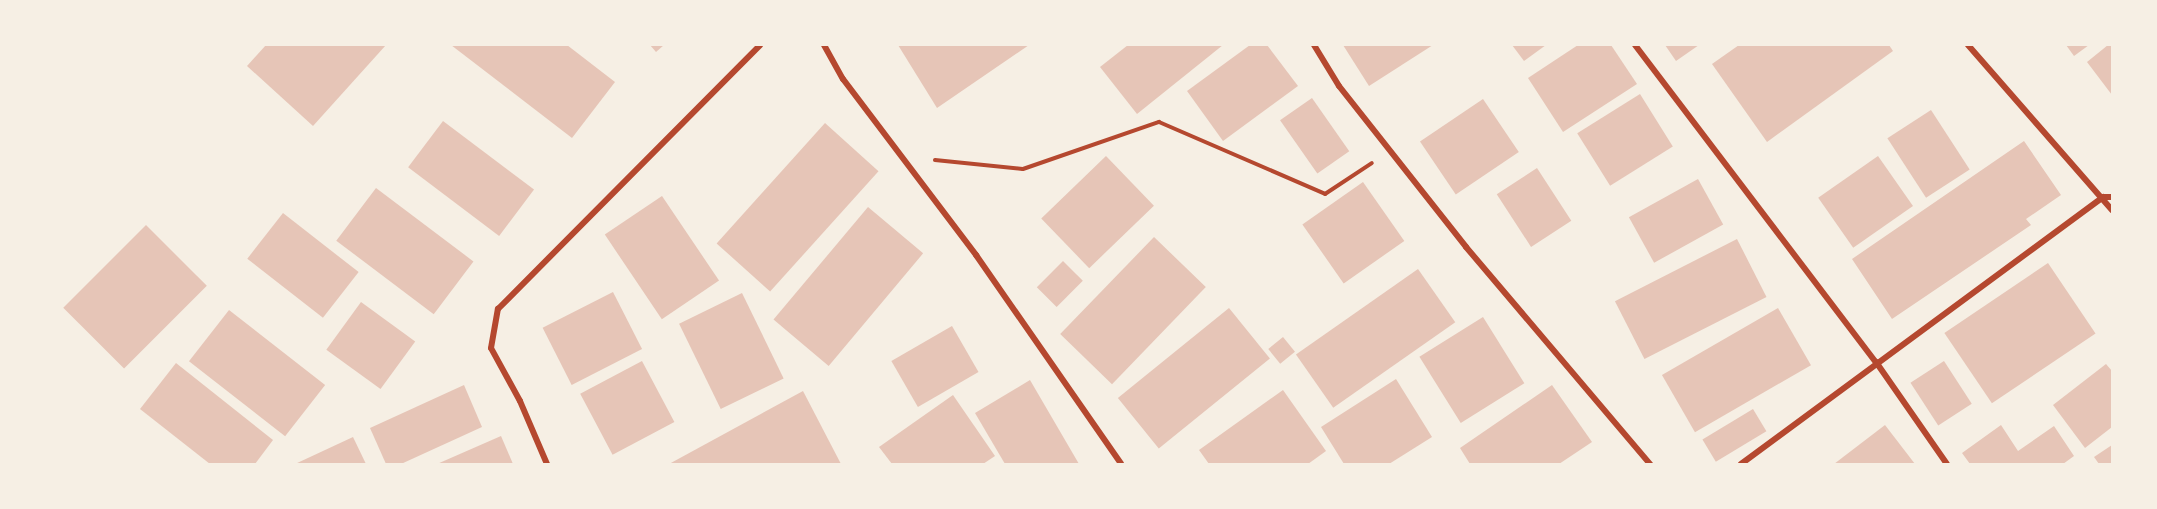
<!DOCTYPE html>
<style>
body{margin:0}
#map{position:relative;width:2157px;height:509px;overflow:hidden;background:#f6efe4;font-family:Barlow,sans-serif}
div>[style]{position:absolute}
.building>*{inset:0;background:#e6c5b7;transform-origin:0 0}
.path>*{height:4px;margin:-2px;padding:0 2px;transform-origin:2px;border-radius:2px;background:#b5482f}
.minor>*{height:6px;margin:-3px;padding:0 3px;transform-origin:3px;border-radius:3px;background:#b5482f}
span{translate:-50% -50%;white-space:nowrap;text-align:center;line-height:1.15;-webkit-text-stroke:4.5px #f6efe4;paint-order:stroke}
.frame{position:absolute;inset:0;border:46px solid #f6efe4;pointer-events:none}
</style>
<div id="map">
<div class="building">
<i style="clip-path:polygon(266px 45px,386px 45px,313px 126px,247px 66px)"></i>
<i style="clip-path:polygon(451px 45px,567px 45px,615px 82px,572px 138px)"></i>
<i style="clip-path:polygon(650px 45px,664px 45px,656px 52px)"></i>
<i style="clip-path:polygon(898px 45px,1029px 45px,937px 108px)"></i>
<i style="clip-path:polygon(1128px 45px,1223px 45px,1137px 114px,1100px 67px)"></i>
<i style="clip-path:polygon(1250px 45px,1267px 45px,1298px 86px,1223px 141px,1187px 91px)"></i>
<i style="clip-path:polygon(1343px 45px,1433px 45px,1369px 86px)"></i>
<i style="clip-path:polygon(1512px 45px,1546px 45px,1524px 61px)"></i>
<i style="clip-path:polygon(1578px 45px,1611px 45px,1637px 84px,1563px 132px,1528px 78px)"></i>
<i style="clip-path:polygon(1665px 45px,1699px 45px,1676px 61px)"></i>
<i style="clip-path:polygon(1739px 45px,1889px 45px,1893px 51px,1767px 142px,1712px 64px)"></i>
<i style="clip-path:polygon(2066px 45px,2089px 45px,2074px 56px)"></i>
<i style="clip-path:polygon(2108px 45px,2112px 45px,2112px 95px,2087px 62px)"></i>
<i style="left:1640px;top:94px;width:62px;height:74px;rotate:58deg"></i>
<i style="left:1312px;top:98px;width:65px;height:39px;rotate:55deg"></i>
<i style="left:1483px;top:99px;width:64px;height:76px;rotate:56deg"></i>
<i style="left:1931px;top:110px;width:71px;height:52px;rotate:57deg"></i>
<i style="left:443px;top:121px;width:114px;height:58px;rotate:37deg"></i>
<i style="left:825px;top:123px;width:72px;height:162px;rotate:42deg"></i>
<i style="clip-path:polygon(2024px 141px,2061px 195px,2026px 219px,2031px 225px,1892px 319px,1852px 259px)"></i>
<i style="left:1106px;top:156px;width:69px;height:90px;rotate:46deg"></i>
<i style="left:1878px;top:156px;width:61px;height:73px;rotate:55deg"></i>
<i style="left:1537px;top:168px;width:63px;height:48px;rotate:57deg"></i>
<i style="left:1698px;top:179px;width:52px;height:79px;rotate:61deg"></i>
<i style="left:1363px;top:182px;width:72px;height:74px;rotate:55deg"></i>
<i style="left:376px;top:188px;width:122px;height:66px;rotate:37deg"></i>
<i style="left:662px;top:196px;width:102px;height:69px;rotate:56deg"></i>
<i style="left:868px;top:207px;width:72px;height:147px;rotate:40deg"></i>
<i style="left:283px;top:213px;width:96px;height:58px;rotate:38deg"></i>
<i style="left:146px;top:225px;width:86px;height:117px;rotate:45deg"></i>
<i style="left:1154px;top:237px;width:72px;height:135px;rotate:44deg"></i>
<i style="left:1737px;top:239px;width:65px;height:137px;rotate:63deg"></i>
<i style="left:1063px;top:261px;width:28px;height:37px;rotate:45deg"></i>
<i style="left:2048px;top:263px;width:85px;height:125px;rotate:56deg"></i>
<i style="left:1418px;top:269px;width:65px;height:149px;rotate:55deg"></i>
<i style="left:613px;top:292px;width:64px;height:79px;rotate:63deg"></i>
<i style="left:742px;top:293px;width:95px;height:70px;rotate:64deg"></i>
<i style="left:361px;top:302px;width:67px;height:59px;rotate:36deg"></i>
<i style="left:1229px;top:308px;width:65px;height:143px;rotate:51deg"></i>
<i style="left:1778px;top:308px;width:66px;height:134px;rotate:60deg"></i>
<i style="left:229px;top:310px;width:122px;height:65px;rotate:38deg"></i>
<i style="left:1483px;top:317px;width:78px;height:75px;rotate:58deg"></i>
<i style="left:952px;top:326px;width:53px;height:70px;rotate:60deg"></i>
<i style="left:1283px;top:337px;width:19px;height:19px;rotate:51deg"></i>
<i style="left:642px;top:361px;width:69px;height:70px;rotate:62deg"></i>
<i style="left:1944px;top:361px;width:51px;height:40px;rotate:57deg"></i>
<i style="clip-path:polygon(176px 363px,273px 440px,255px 464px,210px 464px,140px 409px)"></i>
<i style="clip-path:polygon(2106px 364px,2112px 371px,2112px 427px,2085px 448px,2053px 405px)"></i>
<i style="clip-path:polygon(1396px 379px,1432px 437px,1389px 464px,1344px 464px,1321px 427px)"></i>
<i style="clip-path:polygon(1030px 380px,1079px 464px,1005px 464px,975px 413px)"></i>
<i style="clip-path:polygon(464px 385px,482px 427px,401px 464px,386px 464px,370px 428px)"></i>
<i style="clip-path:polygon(1552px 385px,1592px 442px,1559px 464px,1470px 464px,1460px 448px)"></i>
<i style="clip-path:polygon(1283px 390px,1326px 451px,1308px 464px,1209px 464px,1199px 450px)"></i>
<i style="clip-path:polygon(803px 391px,841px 464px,669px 464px)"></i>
<i style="clip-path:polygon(953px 395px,995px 456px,983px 464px,892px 464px,879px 447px)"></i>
<i style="left:1753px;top:409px;width:26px;height:59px;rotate:59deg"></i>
<i style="clip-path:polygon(1885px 425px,1915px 464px,1834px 464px)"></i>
<i style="clip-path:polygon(2001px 425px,2018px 451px,2054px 426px,2074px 456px,2063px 464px,1970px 464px,1962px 453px)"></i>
<i style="clip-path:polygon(501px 436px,513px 464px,437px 464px)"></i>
<i style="clip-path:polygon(353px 437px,366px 464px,295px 464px)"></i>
<i style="clip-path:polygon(2112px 445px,2112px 464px,2099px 464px,2094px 457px)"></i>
</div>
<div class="path">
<i style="left:935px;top:160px;width:88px;rotate:5.8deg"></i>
<i style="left:1023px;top:169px;width:144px;rotate:-19.1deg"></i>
<i style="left:1159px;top:122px;width:181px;rotate:23.4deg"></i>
<i style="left:1325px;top:194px;width:56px;rotate:-33.4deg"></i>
</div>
<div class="minor">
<i style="left:824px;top:45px;width:39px;rotate:61deg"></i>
<i style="left:843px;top:79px;width:221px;rotate:52.9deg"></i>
<i style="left:976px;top:255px;width:254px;rotate:55.2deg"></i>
<i style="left:1314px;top:45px;width:48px;rotate:58.6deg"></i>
<i style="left:1339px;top:86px;width:205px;rotate:51.7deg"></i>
<i style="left:1466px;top:247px;width:285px;rotate:49.7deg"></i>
<i style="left:1635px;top:45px;width:398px;rotate:52.8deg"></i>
<i style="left:1876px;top:362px;width:124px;rotate:55.2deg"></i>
<i style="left:1968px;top:45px;width:219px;rotate:48.9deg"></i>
<i style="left:547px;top:464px;width:69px;rotate:-113.2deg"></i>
<i style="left:520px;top:401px;width:60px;rotate:-118.7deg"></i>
<i style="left:491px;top:348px;width:40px;rotate:-80deg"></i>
<i style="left:498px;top:309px;width:372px;rotate:-45.2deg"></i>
<i style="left:1741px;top:464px;width:450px;rotate:-36.4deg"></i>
<i style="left:2103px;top:197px;width:9px"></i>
</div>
<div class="frame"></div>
</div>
